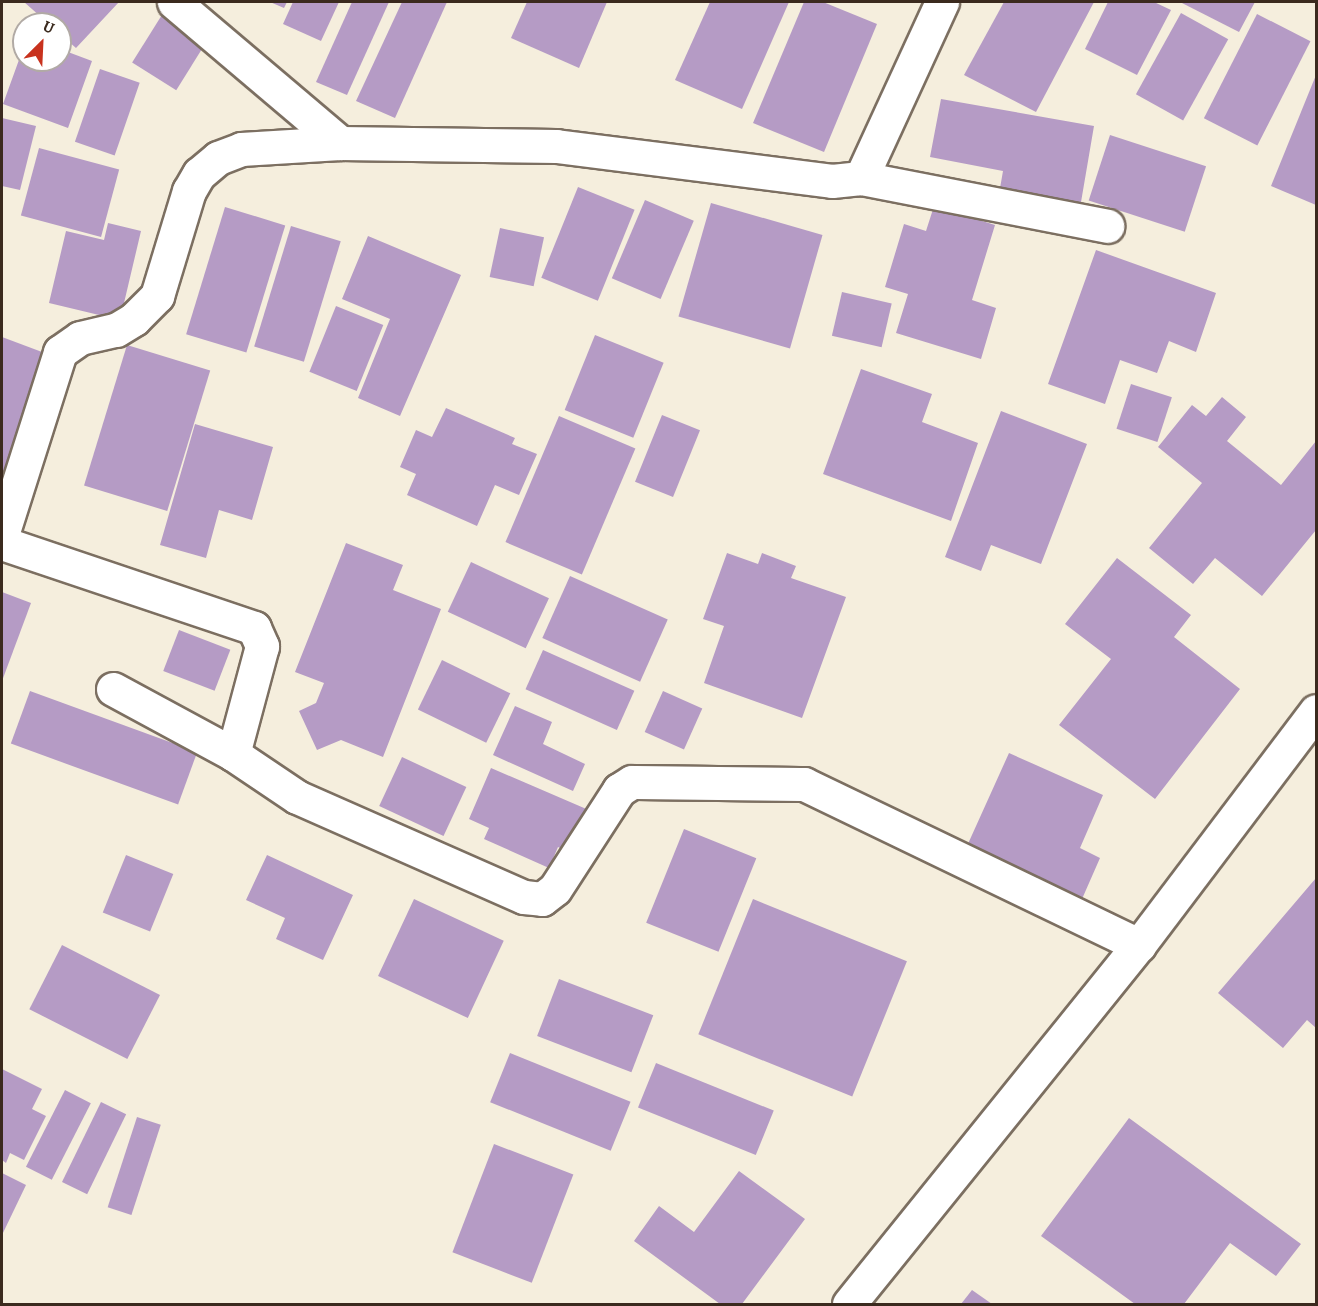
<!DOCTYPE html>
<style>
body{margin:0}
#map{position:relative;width:1318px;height:1306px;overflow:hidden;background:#f5eedd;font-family:Alegreya,serif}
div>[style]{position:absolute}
.building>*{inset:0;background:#b59bc5;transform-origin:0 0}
.roads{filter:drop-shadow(2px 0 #7c6f61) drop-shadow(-2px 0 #7c6f61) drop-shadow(0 2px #7c6f61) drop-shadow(0 -2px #7c6f61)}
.minor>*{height:33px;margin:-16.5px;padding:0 16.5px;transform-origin:16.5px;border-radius:16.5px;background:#fff}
span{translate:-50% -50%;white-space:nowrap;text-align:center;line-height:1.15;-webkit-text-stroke:4.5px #fff;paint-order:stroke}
.frame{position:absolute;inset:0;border:3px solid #3b2a1e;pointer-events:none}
.north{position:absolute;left:12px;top:12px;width:60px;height:60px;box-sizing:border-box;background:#fff;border:2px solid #b1aaa5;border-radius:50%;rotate:24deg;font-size:16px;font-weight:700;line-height:24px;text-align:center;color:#3b2a1e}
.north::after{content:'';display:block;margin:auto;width:21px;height:27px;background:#c8321e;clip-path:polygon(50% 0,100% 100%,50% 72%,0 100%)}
</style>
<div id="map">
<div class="building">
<i style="clip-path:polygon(24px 2px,119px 2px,76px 48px,60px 34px,60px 24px,49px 24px)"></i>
<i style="clip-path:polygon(270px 2px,287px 2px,284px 8px)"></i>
<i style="clip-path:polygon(293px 2px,339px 2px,321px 41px,283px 24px)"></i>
<i style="clip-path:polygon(352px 2px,389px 2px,347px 95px,316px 82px)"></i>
<i style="clip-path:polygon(402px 2px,447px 2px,395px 118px,356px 101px)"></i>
<i style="clip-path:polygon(527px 2px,607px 2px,579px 68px,511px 38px)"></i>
<i style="clip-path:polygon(710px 2px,789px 2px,742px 109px,675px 80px)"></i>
<i style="clip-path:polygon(804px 2px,823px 2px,877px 24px,824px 152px,753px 123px)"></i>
<i style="clip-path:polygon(1004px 2px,1094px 2px,1036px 112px,964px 75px)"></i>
<i style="clip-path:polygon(1108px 2px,1154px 2px,1171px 10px,1137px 75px,1085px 49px)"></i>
<i style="clip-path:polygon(1180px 2px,1255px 2px,1239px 32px)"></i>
<i style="left:165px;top:10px;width:52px;height:62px;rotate:32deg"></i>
<i style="left:1181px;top:13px;width:54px;height:93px;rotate:29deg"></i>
<i style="left:1257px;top:14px;width:60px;height:117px;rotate:27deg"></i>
<i style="clip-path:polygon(24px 46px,24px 60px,60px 60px,60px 49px,92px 61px,68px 128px,3px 104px)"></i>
<i style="left:100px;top:69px;width:42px;height:77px;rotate:19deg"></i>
<i style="clip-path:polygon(1316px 75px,1316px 205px,1271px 186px)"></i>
<i style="clip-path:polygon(941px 99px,1094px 126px,1080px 208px,999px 194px,1003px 171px,930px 157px)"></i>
<i style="clip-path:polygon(2px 118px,36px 126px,20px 190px,2px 186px)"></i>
<i style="left:1110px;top:135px;width:101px;height:69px;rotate:18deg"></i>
<i style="left:39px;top:148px;width:83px;height:70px;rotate:15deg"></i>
<i style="left:578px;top:187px;width:61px;height:98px;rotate:22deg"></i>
<i style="left:645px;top:200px;width:53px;height:85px;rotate:23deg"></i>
<i style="left:711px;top:203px;width:116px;height:118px;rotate:16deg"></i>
<i style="clip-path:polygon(934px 206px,995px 225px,972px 300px,996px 308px,981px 359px,896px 333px,908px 294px,885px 287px,904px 224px,926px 231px)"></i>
<i style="left:225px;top:207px;width:63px;height:133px;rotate:17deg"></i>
<i style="clip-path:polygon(108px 223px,141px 231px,120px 320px,49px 303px,66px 231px,104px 240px)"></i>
<i style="left:291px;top:226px;width:52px;height:126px;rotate:17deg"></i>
<i style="left:500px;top:228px;width:45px;height:50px;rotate:12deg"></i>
<i style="clip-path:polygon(368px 236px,461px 275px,400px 416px,358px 398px,390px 319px,342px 299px)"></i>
<i style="clip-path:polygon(1096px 250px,1216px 293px,1196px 352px,1169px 341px,1157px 373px,1120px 360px,1105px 404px,1048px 384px)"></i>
<i style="left:842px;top:292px;width:51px;height:45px;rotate:13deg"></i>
<i style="left:336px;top:306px;width:51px;height:71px;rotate:22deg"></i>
<i style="left:595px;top:335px;width:74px;height:81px;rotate:22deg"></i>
<i style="clip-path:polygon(2px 337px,50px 355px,2px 483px)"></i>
<i style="left:127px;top:345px;width:87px;height:147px;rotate:17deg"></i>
<i style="clip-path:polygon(861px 369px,932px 394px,922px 422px,978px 443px,951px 521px,823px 474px)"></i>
<i style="left:1131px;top:384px;width:43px;height:47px;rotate:18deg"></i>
<i style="clip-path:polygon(1222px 397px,1246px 417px,1227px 441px,1281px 485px,1316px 441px,1316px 530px,1262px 596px,1215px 558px,1193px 584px,1149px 548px,1202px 483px,1158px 447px,1192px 405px,1206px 416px)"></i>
<i style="clip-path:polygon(446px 408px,515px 438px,512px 444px,537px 454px,519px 495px,495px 485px,477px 526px,407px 495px,416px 474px,400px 467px,416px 430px,432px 437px)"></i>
<i style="clip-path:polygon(1001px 411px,1087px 444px,1041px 564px,991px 545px,981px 571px,945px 557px)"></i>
<i style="left:662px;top:415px;width:41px;height:72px;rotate:22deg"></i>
<i style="left:559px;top:416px;width:83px;height:137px;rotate:23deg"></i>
<i style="clip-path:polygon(195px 424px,273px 447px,252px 520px,219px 510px,206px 558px,160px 545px)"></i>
<i style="clip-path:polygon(346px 543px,403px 565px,393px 590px,441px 609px,383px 757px,341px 740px,317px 750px,299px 711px,316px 703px,324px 683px,295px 672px)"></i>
<i style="clip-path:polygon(727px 553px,758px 564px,762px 553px,796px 566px,791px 578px,846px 597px,802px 718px,704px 683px,724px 626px,703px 619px)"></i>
<i style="clip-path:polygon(1117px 558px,1191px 615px,1174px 637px,1240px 689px,1155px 799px,1059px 725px,1111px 659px,1065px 624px)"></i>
<i style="left:471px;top:562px;width:86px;height:55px;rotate:25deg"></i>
<i style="left:570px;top:576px;width:107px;height:68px;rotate:24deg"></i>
<i style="clip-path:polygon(2px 592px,31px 603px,2px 681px)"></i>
<i style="left:179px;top:630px;width:55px;height:44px;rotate:21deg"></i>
<i style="left:543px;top:650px;width:100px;height:43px;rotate:24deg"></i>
<i style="left:442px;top:660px;width:76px;height:55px;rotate:26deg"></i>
<i style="left:30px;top:691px;width:178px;height:56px;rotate:20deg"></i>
<i style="left:663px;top:691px;width:43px;height:45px;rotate:24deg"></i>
<i style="clip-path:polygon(515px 706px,552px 722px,543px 744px,585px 764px,573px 791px,493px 755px)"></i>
<i style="clip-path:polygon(1009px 753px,1103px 795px,1080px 848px,1100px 858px,1082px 899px,967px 846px)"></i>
<i style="left:402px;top:757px;width:71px;height:54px;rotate:25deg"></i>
<i style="clip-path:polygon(491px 768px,591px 811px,572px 854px,558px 847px,549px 868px,484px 839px,489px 828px,469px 819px)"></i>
<i style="left:684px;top:829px;width:78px;height:101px;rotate:22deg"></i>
<i style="left:126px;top:855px;width:51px;height:62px;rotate:22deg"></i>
<i style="clip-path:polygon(267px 855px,353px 895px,323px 960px,276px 939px,285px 918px,246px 900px)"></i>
<i style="clip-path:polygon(1316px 878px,1316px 1028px,1307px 1020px,1283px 1048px,1218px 993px)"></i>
<i style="left:414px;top:899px;width:99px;height:85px;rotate:25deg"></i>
<i style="left:753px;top:899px;width:166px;height:146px;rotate:22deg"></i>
<i style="left:62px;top:945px;width:110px;height:72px;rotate:27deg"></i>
<i style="left:559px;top:979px;width:101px;height:61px;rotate:21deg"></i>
<i style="left:510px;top:1053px;width:130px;height:53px;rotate:22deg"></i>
<i style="left:656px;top:1063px;width:127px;height:48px;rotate:22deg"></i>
<i style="clip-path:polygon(2px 1069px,42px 1089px,32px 1109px,46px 1116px,24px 1160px,10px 1153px,6px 1163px,2px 1160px)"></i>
<i style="left:65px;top:1090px;width:29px;height:86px;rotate:27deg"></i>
<i style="left:101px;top:1102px;width:28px;height:89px;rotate:26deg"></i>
<i style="left:137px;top:1117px;width:25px;height:95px;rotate:18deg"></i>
<i style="clip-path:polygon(1129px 1118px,1301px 1244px,1276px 1276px,1230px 1243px,1184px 1304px,1135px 1304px,1041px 1236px)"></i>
<i style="left:494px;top:1144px;width:85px;height:116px;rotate:21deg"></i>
<i style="clip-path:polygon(739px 1171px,805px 1219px,742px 1304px,720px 1304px,634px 1241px,659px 1206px,694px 1232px)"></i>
<i style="clip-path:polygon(2px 1173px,26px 1185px,2px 1235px)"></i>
<i style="clip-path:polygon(972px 1290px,992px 1304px,961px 1304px)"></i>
</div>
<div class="roads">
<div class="minor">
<i style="left:174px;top:2px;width:218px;rotate:40.3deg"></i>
<i style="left:861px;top:178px;width:251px;rotate:11deg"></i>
<i style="left:2px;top:535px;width:192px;rotate:-72.4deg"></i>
<i style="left:60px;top:352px;width:24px;rotate:-35deg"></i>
<i style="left:80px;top:338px;width:37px;rotate:-13deg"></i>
<i style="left:116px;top:330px;width:21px;rotate:-31deg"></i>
<i style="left:134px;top:319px;width:33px;rotate:-45deg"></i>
<i style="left:157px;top:296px;width:110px;rotate:-73.1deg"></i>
<i style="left:189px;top:191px;width:20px;rotate:-60deg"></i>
<i style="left:199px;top:174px;width:25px;rotate:-40deg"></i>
<i style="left:218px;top:158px;width:25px;rotate:-21deg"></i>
<i style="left:241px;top:149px;width:99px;rotate:-3.5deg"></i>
<i style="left:340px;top:143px;width:216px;rotate:0.8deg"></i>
<i style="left:556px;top:146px;width:278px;rotate:7.2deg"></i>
<i style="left:832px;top:181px;width:29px;rotate:-6deg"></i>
<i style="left:861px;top:178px;width:194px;rotate:-65.3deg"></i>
<i style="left:2px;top:543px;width:266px;rotate:18.6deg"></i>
<i style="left:254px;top:628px;width:20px;rotate:66deg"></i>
<i style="left:262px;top:646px;width:112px;rotate:105deg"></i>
<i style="left:233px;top:754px;width:77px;rotate:33.9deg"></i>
<i style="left:297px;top:797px;width:248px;rotate:23.8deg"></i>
<i style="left:524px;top:897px;width:18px;rotate:6deg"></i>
<i style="left:542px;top:899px;width:16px;rotate:-38deg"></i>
<i style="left:555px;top:889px;width:118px;rotate:-57.1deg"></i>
<i style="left:619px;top:790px;width:15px;rotate:-32deg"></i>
<i style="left:632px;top:782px;width:172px;rotate:0.7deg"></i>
<i style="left:804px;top:784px;width:372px;rotate:25.7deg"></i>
<i style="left:113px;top:689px;width:136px;rotate:28.4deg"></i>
<i style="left:849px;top:1304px;width:461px;rotate:-51.1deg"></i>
<i style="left:1139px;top:945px;width:293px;rotate:-52.9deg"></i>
</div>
</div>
<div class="frame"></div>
<div class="north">U</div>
</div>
